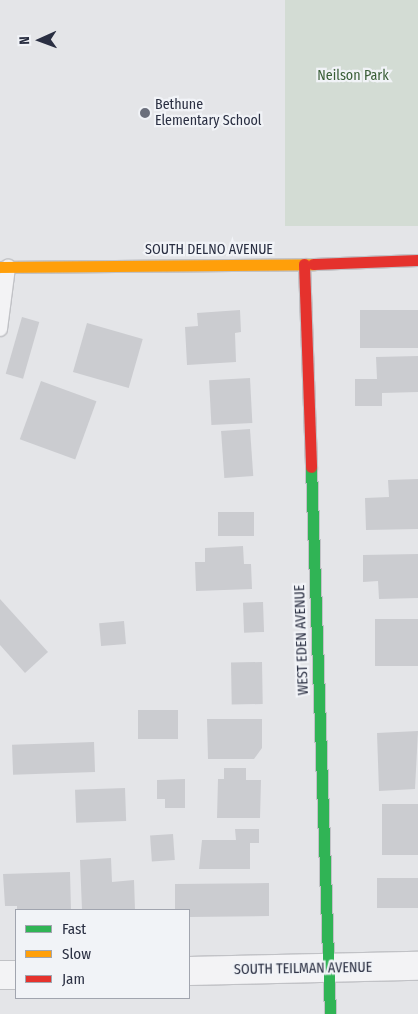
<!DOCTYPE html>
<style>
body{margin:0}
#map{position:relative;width:418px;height:1014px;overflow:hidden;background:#e4e5e8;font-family:"Fira Sans Condensed",sans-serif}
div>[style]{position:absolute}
.green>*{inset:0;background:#d3dcd4;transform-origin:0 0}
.building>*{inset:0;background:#cbccd0;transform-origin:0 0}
.roads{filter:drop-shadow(1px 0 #c1c2c6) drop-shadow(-1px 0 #c1c2c6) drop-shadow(0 1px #c1c2c6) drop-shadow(0 -1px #c1c2c6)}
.lane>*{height:14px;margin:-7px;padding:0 7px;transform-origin:7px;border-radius:7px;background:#f3f3f5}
.street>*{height:28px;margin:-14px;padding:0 14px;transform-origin:14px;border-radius:14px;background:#f3f3f5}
.fast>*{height:11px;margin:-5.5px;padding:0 5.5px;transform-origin:5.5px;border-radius:5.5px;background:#30b455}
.slow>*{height:11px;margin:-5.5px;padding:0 5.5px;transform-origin:5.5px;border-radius:5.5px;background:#ff9f0a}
.jam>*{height:11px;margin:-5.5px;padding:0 5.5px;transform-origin:5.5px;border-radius:5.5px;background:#e5322d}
.dots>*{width:14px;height:14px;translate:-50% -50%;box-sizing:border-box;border:2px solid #f1f3f7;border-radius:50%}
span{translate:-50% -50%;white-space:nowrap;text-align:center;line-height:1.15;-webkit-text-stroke:4.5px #f1f3f7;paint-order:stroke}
.park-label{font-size:14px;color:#395e37}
.poi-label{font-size:14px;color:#2a2f42}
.left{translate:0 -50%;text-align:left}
.street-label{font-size:14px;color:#2a2f42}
.legend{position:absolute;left:15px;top:909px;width:175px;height:90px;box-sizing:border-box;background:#f1f3f7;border:1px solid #a1a5af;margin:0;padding:6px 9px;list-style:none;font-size:15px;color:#2a2f42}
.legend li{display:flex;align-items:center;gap:10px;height:25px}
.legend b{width:25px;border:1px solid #a1a5af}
.north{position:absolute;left:15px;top:15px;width:50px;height:50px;-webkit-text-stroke:4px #f1f3f7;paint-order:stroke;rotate:268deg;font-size:14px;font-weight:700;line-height:20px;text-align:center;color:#2a2f42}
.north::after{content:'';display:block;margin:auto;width:18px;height:22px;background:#2a2f42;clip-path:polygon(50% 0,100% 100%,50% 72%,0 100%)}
</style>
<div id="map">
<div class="green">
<i style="left:285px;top:0;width:133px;height:226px"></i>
</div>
<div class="building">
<i style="clip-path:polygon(240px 310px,241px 332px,235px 333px,236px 362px,187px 365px,185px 327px,198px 326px,197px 313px)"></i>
<i style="left:418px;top:310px;width:38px;height:58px;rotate:90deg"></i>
<i style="left:22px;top:317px;width:18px;height:59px;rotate:16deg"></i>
<i style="left:87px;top:323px;width:58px;height:51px;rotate:16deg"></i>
<i style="clip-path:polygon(418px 356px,418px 392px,382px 393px,382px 406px,355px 406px,355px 379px,377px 379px,376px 357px)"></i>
<i style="left:250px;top:378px;width:45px;height:41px;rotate:87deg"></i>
<i style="left:41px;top:381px;width:59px;height:62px;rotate:20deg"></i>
<i style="left:250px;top:429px;width:47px;height:29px;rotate:86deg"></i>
<i style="clip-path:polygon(418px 479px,418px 529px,366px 530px,365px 498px,389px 497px,388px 480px)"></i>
<i style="left:254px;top:512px;width:24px;height:36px;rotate:90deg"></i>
<i style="clip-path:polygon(243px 546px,244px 564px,251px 564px,252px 589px,196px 591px,195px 562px,205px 562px,205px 548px)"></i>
<i style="clip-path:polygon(418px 554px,418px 598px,379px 599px,378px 581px,363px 582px,363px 555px)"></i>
<i style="clip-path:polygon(0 599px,48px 652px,25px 673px,0 645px)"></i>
<i style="left:263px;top:602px;width:30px;height:20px;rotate:88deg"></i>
<i style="left:418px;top:619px;width:47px;height:43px;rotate:90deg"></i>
<i style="left:124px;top:621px;width:23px;height:25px;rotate:85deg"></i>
<i style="left:262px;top:662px;width:42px;height:31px;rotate:89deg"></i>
<i style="left:138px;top:710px;width:40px;height:29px"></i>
<i style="clip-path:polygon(207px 719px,262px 719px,262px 748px,254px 759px,208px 759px)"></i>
<i style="clip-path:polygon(418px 731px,415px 789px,379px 791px,377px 733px)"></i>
<i style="left:94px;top:742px;width:30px;height:82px;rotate:88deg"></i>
<i style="clip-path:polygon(224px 768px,246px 768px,246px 780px,261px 780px,260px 818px,217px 818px,218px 779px,224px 779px)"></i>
<i style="clip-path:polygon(185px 779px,185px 808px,165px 808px,165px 799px,157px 799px,157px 780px)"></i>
<i style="left:125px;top:788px;width:33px;height:50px;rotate:88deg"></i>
<i style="left:418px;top:804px;width:51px;height:36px;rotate:90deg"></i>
<i style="clip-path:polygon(235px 829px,259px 829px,259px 843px,250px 843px,250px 869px,199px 869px,202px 840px,236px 840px)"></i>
<i style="left:173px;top:834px;width:26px;height:23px;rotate:86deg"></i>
<i style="clip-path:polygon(111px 858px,112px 882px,134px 880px,135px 910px,82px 910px,80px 860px)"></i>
<i style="clip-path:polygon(70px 872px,71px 910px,17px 910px,17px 906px,5px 906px,3px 874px)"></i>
<i style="left:418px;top:878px;width:30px;height:41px;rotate:90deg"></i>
<i style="clip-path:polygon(269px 883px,269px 916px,189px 917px,189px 910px,175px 910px,175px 884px)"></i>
</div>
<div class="roads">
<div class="lane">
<i style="left:0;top:329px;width:63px;rotate:-82.6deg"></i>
</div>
<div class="street">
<i style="left:189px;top:971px;width:229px;rotate:-1.3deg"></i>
<i style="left:0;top:975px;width:16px"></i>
</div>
<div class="fast">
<i style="left:311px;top:467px;width:547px;rotate:88.01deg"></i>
</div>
<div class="slow">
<i style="left:0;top:267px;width:313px;rotate:-0.5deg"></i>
</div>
<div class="jam">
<i style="left:304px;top:264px;width:203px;rotate:88deg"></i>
<i style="left:313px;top:264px;width:105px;rotate:-2.2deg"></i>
</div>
</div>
<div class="dots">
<i style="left:145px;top:113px;background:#6b6f7c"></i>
</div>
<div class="park-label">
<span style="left:353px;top:76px">Neilson Park</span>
</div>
<div class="poi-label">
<span class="left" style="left:155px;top:113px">Bethune<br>Elementary School</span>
</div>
<div class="street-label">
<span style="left:209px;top:250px">SOUTH DELNO AVENUE</span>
<span style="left:302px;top:640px;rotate:-92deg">WEST EDEN AVENUE</span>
<span style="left:303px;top:969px;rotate:-1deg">SOUTH TEILMAN AVENUE</span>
</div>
<ul class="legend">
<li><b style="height:6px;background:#30b455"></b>Fast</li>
<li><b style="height:6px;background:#ff9f0a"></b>Slow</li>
<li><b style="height:6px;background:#e5322d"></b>Jam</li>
</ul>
<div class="north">N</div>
</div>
